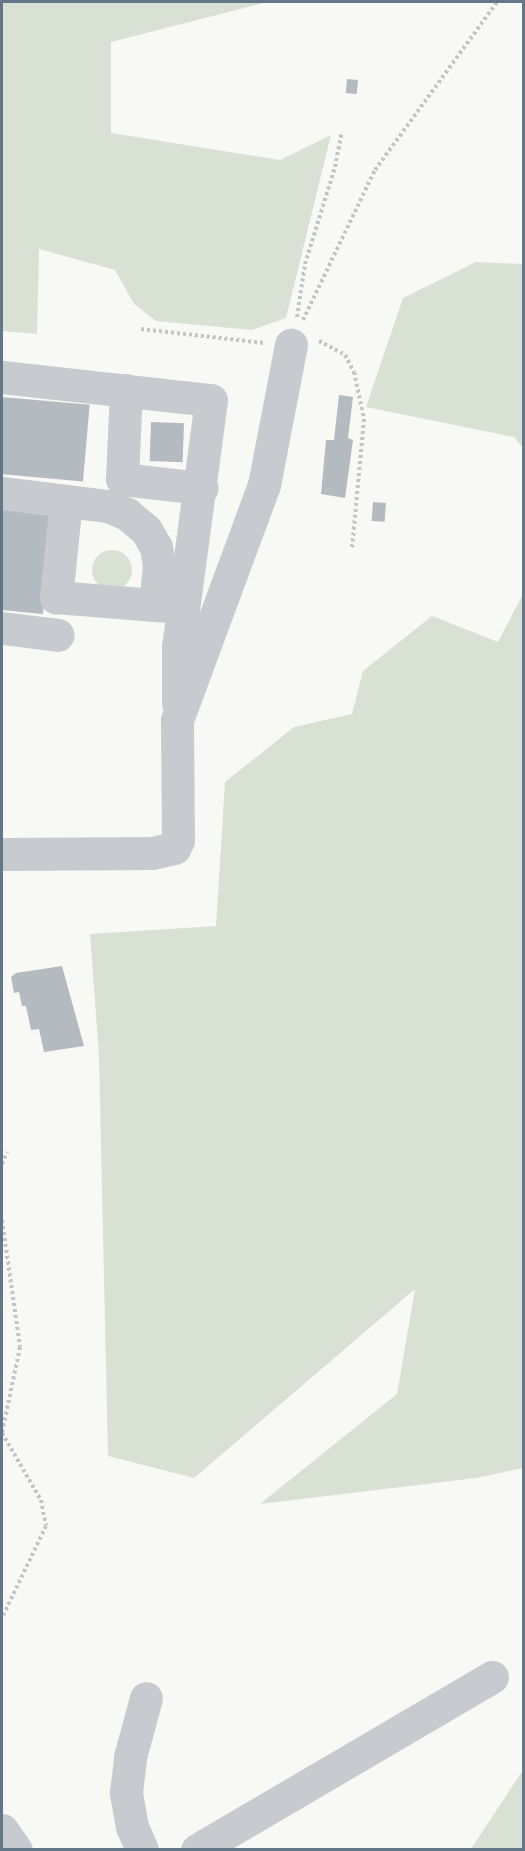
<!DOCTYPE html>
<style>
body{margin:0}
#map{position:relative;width:525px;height:1851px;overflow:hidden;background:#f8f8f5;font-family:Cabin,sans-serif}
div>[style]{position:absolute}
.green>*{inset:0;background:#d9e1d5}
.round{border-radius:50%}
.building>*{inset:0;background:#b3bac0;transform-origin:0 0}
.path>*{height:4px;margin-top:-2px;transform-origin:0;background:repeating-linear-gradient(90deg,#c2c4c6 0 3px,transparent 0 6px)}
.minor>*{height:33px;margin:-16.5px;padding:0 16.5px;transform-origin:16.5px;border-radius:16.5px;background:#c7cbcf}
span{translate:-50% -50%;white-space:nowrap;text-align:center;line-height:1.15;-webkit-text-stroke:6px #fff;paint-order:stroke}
.frame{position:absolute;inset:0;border:3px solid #647789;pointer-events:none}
</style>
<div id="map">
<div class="green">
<i style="clip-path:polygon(2px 2px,268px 2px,111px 42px,111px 133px,280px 160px,331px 135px,286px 318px,252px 330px,156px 321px,134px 304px,115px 270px,39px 249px,37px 334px,2px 331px)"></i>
<i style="clip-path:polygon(476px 262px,523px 264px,523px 448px,514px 437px,366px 407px,403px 298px)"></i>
<i class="round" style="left:92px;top:550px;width:40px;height:40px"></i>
<i style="clip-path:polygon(523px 594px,523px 1468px,476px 1478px,260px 1504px,397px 1394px,415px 1289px,194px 1478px,108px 1456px,99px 1056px,90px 934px,216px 926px,225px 782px,294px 727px,352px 714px,363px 671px,432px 616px,498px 642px)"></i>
<i style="clip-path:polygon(523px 1770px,523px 1849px,471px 1849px)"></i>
</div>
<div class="building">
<i style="left:347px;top:79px;width:11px;height:14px;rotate:5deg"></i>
<i style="clip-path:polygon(339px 395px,353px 397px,348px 438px,353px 440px,345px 498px,321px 494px,326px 440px,334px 440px)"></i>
<i style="left:2px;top:397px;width:88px;height:77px;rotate:5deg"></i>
<i style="left:151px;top:422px;width:33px;height:39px;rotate:2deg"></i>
<i style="left:373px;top:502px;width:13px;height:19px;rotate:4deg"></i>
<i style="clip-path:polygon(2px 509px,53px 515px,43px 614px,2px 610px)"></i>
<i style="clip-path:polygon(62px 966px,84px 1046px,44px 1052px,39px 1029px,31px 1030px,26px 1006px,22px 1006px,19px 992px,14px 993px,11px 977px,16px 973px)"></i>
</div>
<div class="path">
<i style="left:297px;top:317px;width:54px;rotate:-81.4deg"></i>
<i style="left:305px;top:264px;width:102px;rotate:-72.8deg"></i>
<i style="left:335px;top:167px;width:36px;rotate:-79deg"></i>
<i style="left:303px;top:320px;width:166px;rotate:-64.4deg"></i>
<i style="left:375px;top:170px;width:208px;rotate:-54deg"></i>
<i style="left:141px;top:329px;width:123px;rotate:6.5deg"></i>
<i style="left:319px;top:341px;width:30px;rotate:28deg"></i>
<i style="left:345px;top:355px;width:19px;rotate:62deg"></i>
<i style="left:354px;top:372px;width:48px;rotate:78deg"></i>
<i style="left:364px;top:419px;width:131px;rotate:95.3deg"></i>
<i style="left:2px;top:1164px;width:13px;rotate:-67deg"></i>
<i style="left:2px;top:1220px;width:128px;rotate:81.9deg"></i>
<i style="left:20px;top:1347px;width:88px;rotate:101.8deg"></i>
<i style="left:2px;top:1433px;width:78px;rotate:59.8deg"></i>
<i style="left:41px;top:1500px;width:26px;rotate:79deg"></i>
<i style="left:46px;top:1526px;width:102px;rotate:115.6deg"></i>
</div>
<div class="minor">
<i style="left:2px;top:377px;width:210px;rotate:6.3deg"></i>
<i style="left:211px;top:400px;width:248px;rotate:97.6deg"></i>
<i style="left:178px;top:646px;width:57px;rotate:90deg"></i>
<i style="left:126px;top:390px;width:89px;rotate:92.6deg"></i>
<i style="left:122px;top:479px;width:80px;rotate:6.5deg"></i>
<i style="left:2px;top:493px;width:107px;rotate:7deg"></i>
<i style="left:108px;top:506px;width:21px;rotate:23deg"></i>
<i style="left:127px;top:514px;width:25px;rotate:40deg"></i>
<i style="left:146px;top:530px;width:20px;rotate:60deg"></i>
<i style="left:156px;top:547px;width:19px;rotate:81deg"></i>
<i style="left:159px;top:566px;width:39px;rotate:96deg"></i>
<i style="left:155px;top:605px;width:28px;rotate:4deg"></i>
<i style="left:66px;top:501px;width:97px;rotate:95.9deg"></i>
<i style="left:56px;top:597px;width:99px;rotate:4.6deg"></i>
<i style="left:2px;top:628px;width:56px;rotate:7.1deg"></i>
<i style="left:2px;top:854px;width:150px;rotate:-0.4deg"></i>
<i style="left:152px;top:853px;width:23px;rotate:-13deg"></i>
<i style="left:174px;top:848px;width:9px;rotate:-63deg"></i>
<i style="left:178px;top:840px;width:120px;rotate:-90.5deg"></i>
<i style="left:177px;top:720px;width:251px;rotate:-69.7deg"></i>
<i style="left:264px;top:485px;width:143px;rotate:-79.1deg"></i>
<i style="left:2px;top:1830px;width:24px;rotate:55deg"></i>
<i style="left:142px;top:1850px;width:25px;rotate:-113deg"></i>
<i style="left:132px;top:1827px;width:36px;rotate:-100deg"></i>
<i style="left:126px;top:1792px;width:35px;rotate:-83deg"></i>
<i style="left:130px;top:1757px;width:61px;rotate:-74.8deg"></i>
<i style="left:197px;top:1850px;width:342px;rotate:-30.4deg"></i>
</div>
<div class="frame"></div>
</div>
